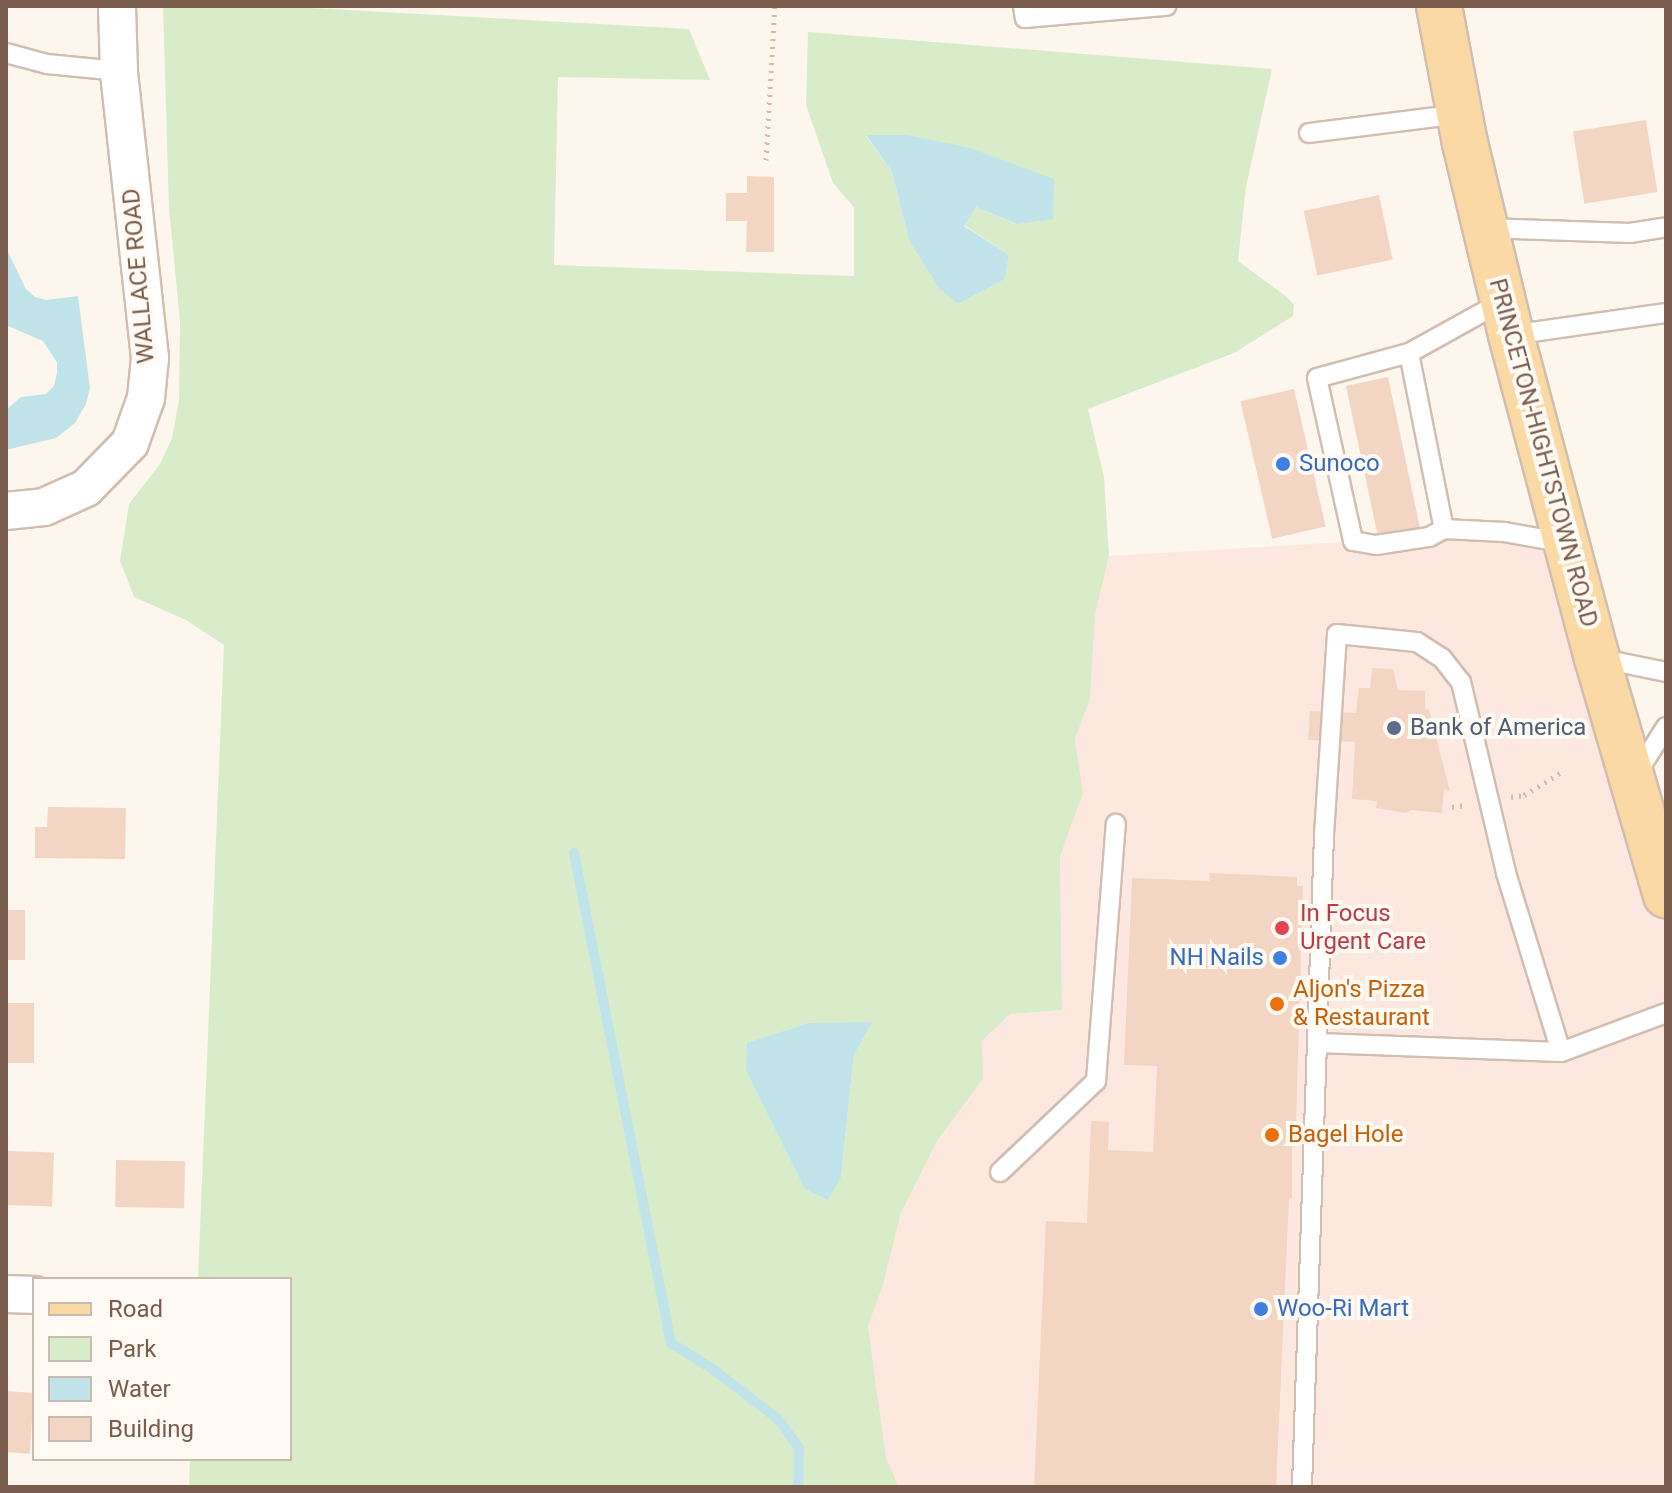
<!DOCTYPE html>
<style>
body{margin:0}
#map{position:relative;width:1672px;height:1493px;overflow:hidden;background:#fdf6ec;font-family:Roboto,sans-serif}
div>[style]{position:absolute}
.commercial>*{inset:0;background:#fde8e0}
.green>*{inset:0;background:#d8ecc9}
.water>*{inset:0;background:#bfe3e8}
.stream>*{height:10px;margin:-5px;padding:0 5px;transform-origin:5px;border-radius:5px;background:#bfe3e8}
.building>*{inset:0;background:#f3d5c3;transform-origin:0 0}
.path>*{height:5px;margin-top:-2.5px;transform-origin:0;background:repeating-linear-gradient(90deg,#d9b8a5 0 2px,transparent 0 8px)}
.roads{filter:drop-shadow(2px 0 #d1beb0) drop-shadow(-2px 0 #d1beb0) drop-shadow(0 2px #d1beb0) drop-shadow(0 -2px #d1beb0)}
.lane>*{height:18px;margin:-9px;padding:0 9px;transform-origin:9px;border-radius:9px;background:#fff}
.street>*{height:36px;margin:-18px;padding:0 18px;transform-origin:18px;border-radius:18px;background:#fff}
.primary>*{height:44px;margin:-22px;padding:0 22px;transform-origin:22px;border-radius:22px;background:#fbd9a5}
.dots>*{width:22px;height:22px;translate:-50% -50%;box-sizing:border-box;border:4px solid #fffaf3;border-radius:50%}
span{translate:-50% -50%;white-space:nowrap;text-align:center;line-height:1.15;-webkit-text-stroke:8px #fffaf3;paint-order:stroke}
.street-label{font-size:24px;color:#7a5c4d}
.shop-label{font-size:24px;color:#366cbe}
.left{translate:0 -50%;text-align:left}
.right{translate:-100% -50%;text-align:right}
.service-label{font-size:24px;color:#4e5e75}
.health-label{font-size:24px;color:#be3a42}
.food-label{font-size:24px;color:#c56008}
.frame{position:absolute;inset:0;border:8px solid #7a5c4d;pointer-events:none}
.legend{position:absolute;left:32px;top:1277px;width:260px;height:184px;box-sizing:border-box;background:#fffaf3;border:2px solid #cabbb1;margin:0;padding:10px 14px;list-style:none;font-size:24px;color:#7a5c4d}
.legend li{display:flex;align-items:center;gap:16px;height:40px}
.legend b{width:40px;border:2px solid #cabbb1}
</style>
<div id="map">
<div class="commercial">
<i style="clip-path:polygon(1429px 537px,1566px 543px,1666px 895px,1666px 1487px,899px 1487px,886px 1457px,868px 1326px,883px 1285px,901px 1213px,937px 1141px,983px 1079px,981px 1041px,1010px 1014px,1062px 1010px,1060px 857px,1083px 793px,1075px 739px,1090px 699px,1095px 615px,1109px 556px)"></i>
</div>
<div class="green">
<i style="clip-path:polygon(evenodd,163px 6px,273px 6px,689px 29px,710px 80px,558px 77px,554px 265px,854px 276px,854px 207px,833px 183px,806px 105px,808px 32px,1272px 69px,1246px 187px,1238px 261px,1287px 297px,1294px 305px,1293px 316px,1234px 353px,1088px 409px,1104px 477px,1109px 556px,1095px 615px,1090px 699px,1075px 739px,1083px 793px,1060px 857px,1062px 1010px,1010px 1014px,982px 1041px,983px 1079px,937px 1141px,901px 1213px,883px 1285px,868px 1326px,886px 1457px,899px 1487px,189px 1487px,190px 1459px,290px 1459px,290px 1279px,198px 1279px,224px 645px,186px 620px,134px 597px,120px 561px,129px 504px,160px 464px,172px 438px,179px 400px,180px 321px,169px 208px,163px 6px,907px 135px,1016px 224px,976px 207px,964px 225px,1009px 255px,1005px 279px,958px 304px,909px 240px,892px 172px,866px 136px,907px 135px,163px 6px,809px 1023px,854px 1054px,841px 1177px,809px 1023px)"></i>
</div>
<div class="water">
<i style="clip-path:polygon(866px 135px,907px 135px,970px 148px,1054px 179px,1053px 219px,1017px 224px,976px 207px,964px 226px,1009px 255px,1005px 279px,958px 304px,939px 288px,909px 240px,892px 172px)"></i>
<i style="clip-path:polygon(6px 248px,26px 289px,35px 297px,46px 300px,78px 296px,90px 388px,86px 404px,75px 423px,56px 438px,6px 450px,6px 410px,21px 397px,46px 394px,54px 386px,57px 373px,57px 362px,43px 341px,6px 325px)"></i>
<i style="clip-path:polygon(872px 1022px,854px 1054px,841px 1177px,828px 1200px,805px 1189px,746px 1070px,747px 1043px,809px 1023px)"></i>
</div>
<div class="stream">
<i style="left:574px;top:853px;width:500px;rotate:78.8deg"></i>
<i style="left:671px;top:1343px;width:51px;rotate:32.1deg"></i>
<i style="left:714px;top:1370px;width:81px;rotate:37.4deg"></i>
<i style="left:778px;top:1419px;width:36px;rotate:54deg"></i>
<i style="left:799px;top:1448px;width:39px;rotate:91deg"></i>
</div>
<div class="building">
<i style="left:1646px;top:120px;width:73px;height:74px;rotate:81deg"></i>
<i style="clip-path:polygon(747px 176px,774px 177px,774px 252px,746px 252px,747px 221px,726px 221px,726px 193px,747px 193px)"></i>
<i style="left:1379px;top:195px;width:66px;height:77px;rotate:78deg"></i>
<i style="left:1388px;top:377px;width:154px;height:43px;rotate:78deg"></i>
<i style="left:1294px;top:389px;width:141px;height:55px;rotate:77deg"></i>
<i style="clip-path:polygon(1372px 668px,1393px 669px,1398px 690px,1425px 691px,1425px 709px,1429px 710px,1450px 791px,1444px 790px,1442px 813px,1411px 810px,1406px 813px,1376px 808px,1377px 801px,1352px 799px,1355px 742px,1308px 740px,1310px 711px,1356px 713px,1359px 688px,1370px 688px)"></i>
<i style="clip-path:polygon(48px 807px,126px 808px,125px 859px,35px 858px,35px 827px,47px 827px)"></i>
<i style="clip-path:polygon(1210px 873px,1297px 877px,1297px 886px,1303px 886px,1296px 1124px,1292px 1123px,1292px 1198px,1289px 1199px,1276px 1487px,1034px 1487px,1046px 1221px,1087px 1223px,1091px 1121px,1109px 1122px,1108px 1150px,1153px 1152px,1157px 1066px,1124px 1065px,1132px 878px,1209px 881px)"></i>
<i style="left:6px;top:910px;width:19px;height:50px"></i>
<i style="left:6px;top:1003px;width:28px;height:60px"></i>
<i style="left:8px;top:1151px;width:46px;height:54px;rotate:2deg"></i>
<i style="left:116px;top:1160px;width:69px;height:47px;rotate:1deg"></i>
<i style="left:6px;top:1391px;width:28px;height:61px;rotate:4deg"></i>
</div>
<div class="path">
<i style="left:766px;top:160px;width:154px;rotate:-86.7deg"></i>
<i style="left:1511px;top:797px;width:13px;rotate:-9deg"></i>
<i style="left:1524px;top:795px;width:42px;rotate:-31.4deg"></i>
<i style="left:1452px;top:807px;width:14px;rotate:-8deg"></i>
</div>
<div class="roads">
<div class="lane">
<i style="left:1023px;top:6px;width:12px;rotate:81deg"></i>
<i style="left:1025px;top:18px;width:142px;rotate:-4.9deg"></i>
<i style="left:6px;top:53px;width:42px;rotate:15deg"></i>
<i style="left:47px;top:64px;width:72px;rotate:5.6deg"></i>
<i style="left:1309px;top:133px;width:151px;rotate:-7.2deg"></i>
<i style="left:1485px;top:228px;width:145px;rotate:2deg"></i>
<i style="left:1630px;top:233px;width:36px;rotate:-9deg"></i>
<i style="left:1503px;top:301px;width:107px;rotate:151deg"></i>
<i style="left:1409px;top:353px;width:179px;rotate:78.8deg"></i>
<i style="left:1444px;top:529px;width:60px;rotate:2.9deg"></i>
<i style="left:1504px;top:532px;width:63px;rotate:10.1deg"></i>
<i style="left:1511px;top:335px;width:157px;rotate:-8.1deg"></i>
<i style="left:1409px;top:353px;width:95px;rotate:164.8deg"></i>
<i style="left:1317px;top:378px;width:167px;rotate:77.5deg"></i>
<i style="left:1353px;top:541px;width:23px;rotate:10deg"></i>
<i style="left:1376px;top:545px;width:54px;rotate:-8.6deg"></i>
<i style="left:1429px;top:537px;width:17px;rotate:-28deg"></i>
<i style="left:1598px;top:658px;width:69px;rotate:11.6deg"></i>
<i style="left:1635px;top:776px;width:58px;rotate:-57.7deg"></i>
<i style="left:1318px;top:1043px;width:243px;rotate:2.1deg"></i>
<i style="left:1561px;top:1052px;width:112px;rotate:-20.4deg"></i>
<i style="left:1000px;top:1172px;width:132px;rotate:-43.5deg"></i>
<i style="left:1096px;top:1081px;width:258px;rotate:-85.6deg"></i>
<i style="left:1302px;top:1487px;width:652px;rotate:-88.07deg"></i>
<i style="left:1324px;top:835px;width:201px;rotate:-86.3deg"></i>
<i style="left:1337px;top:634px;width:80px;rotate:5.7deg"></i>
<i style="left:1417px;top:642px;width:30px;rotate:33deg"></i>
<i style="left:1442px;top:658px;width:31px;rotate:52deg"></i>
<i style="left:1461px;top:682px;width:196px;rotate:76.7deg"></i>
<i style="left:1506px;top:873px;width:187px;rotate:72.9deg"></i>
</div>
<div class="street">
<i style="left:6px;top:511px;width:38px;rotate:-6deg"></i>
<i style="left:44px;top:507px;width:46px;rotate:-24.3deg"></i>
<i style="left:86px;top:488px;width:63px;rotate:-45.6deg"></i>
<i style="left:130px;top:443px;width:48px;rotate:-70.4deg"></i>
<i style="left:146px;top:398px;width:40px;rotate:-84.3deg"></i>
<i style="left:150px;top:358px;width:289px;rotate:-96.2deg"></i>
<i style="left:119px;top:71px;width:65px;rotate:-91.8deg"></i>
<i style="left:6px;top:1294px;width:28px;rotate:2deg"></i>
</div>
<div class="primary">
<i style="left:1439px;top:6px;width:139px;rotate:79.3deg"></i>
<i style="left:1465px;top:143px;width:197px;rotate:76.5deg"></i>
<i style="left:1511px;top:335px;width:334px;rotate:75.1deg"></i>
<i style="left:1597px;top:658px;width:247px;rotate:73.8deg"></i>
</div>
</div>
<div class="dots">
<i style="left:1283px;top:464px;background:#3f7fe0"></i>
<i style="left:1394px;top:728px;background:#5c6f8a"></i>
<i style="left:1282px;top:928px;background:#e0444e"></i>
<i style="left:1280px;top:958px;background:#3f7fe0"></i>
<i style="left:1277px;top:1004px;background:#e8710a"></i>
<i style="left:1272px;top:1135px;background:#e8710a"></i>
<i style="left:1261px;top:1309px;background:#3f7fe0"></i>
</div>
<div class="street-label">
<span style="left:139px;top:276px;rotate:-95deg">WALLACE ROAD</span>
<span style="left:1543px;top:453px;rotate:75deg">PRINCETON-HIGHTSTOWN ROAD</span>
</div>
<div class="shop-label">
<span class="left" style="left:1299px;top:464px">Sunoco</span>
<span class="right" style="left:1264px;top:958px">NH Nails</span>
<span class="left" style="left:1277px;top:1309px">Woo-Ri Mart</span>
</div>
<div class="service-label">
<span class="left" style="left:1410px;top:728px">Bank of America</span>
</div>
<div class="health-label">
<span class="left" style="left:1300px;top:928px">In Focus<br>Urgent Care</span>
</div>
<div class="food-label">
<span class="left" style="left:1293px;top:1004px">Aljon's Pizza<br>&amp; Restaurant</span>
<span class="left" style="left:1288px;top:1135px">Bagel Hole</span>
</div>
<div class="frame"></div>
<ul class="legend">
<li><b style="height:10px;background:#fbd9a5"></b>Road</li>
<li><b style="height:22px;background:#d8ecc9"></b>Park</li>
<li><b style="height:22px;background:#bfe3e8"></b>Water</li>
<li><b style="height:22px;background:#f3d5c3"></b>Building</li>
</ul>
</div>
